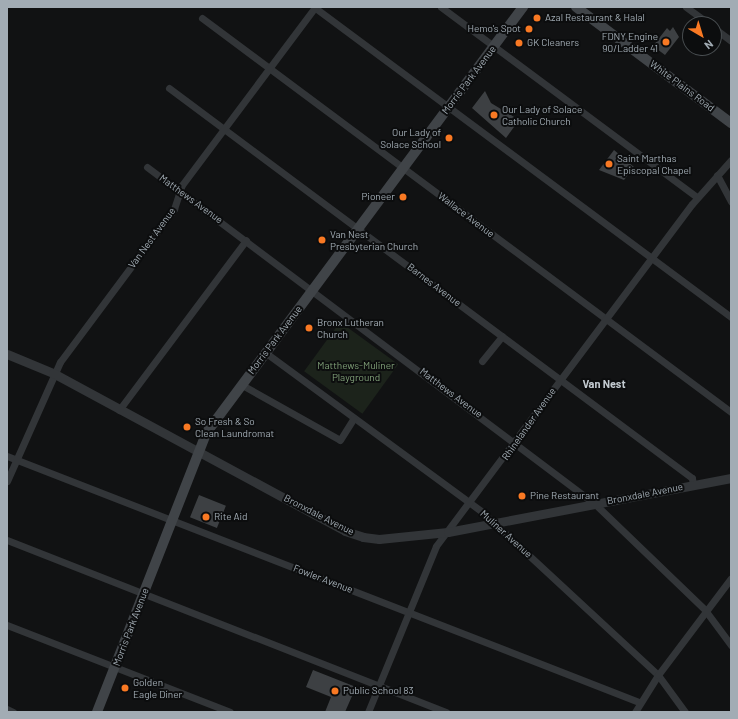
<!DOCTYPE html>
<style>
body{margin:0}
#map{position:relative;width:738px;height:719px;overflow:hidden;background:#111213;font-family:Barlow,sans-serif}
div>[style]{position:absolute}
.green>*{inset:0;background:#1c231b;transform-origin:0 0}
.building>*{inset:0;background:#3d4043;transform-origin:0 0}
.minor>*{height:7px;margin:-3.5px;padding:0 3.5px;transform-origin:3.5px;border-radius:3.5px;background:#323538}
.tertiary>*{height:9px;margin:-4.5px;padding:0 4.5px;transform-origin:4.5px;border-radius:4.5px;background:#323538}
.secondary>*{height:10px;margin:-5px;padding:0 5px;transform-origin:5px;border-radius:5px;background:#404448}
.dots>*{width:11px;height:11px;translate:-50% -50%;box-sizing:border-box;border:2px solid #0c0d0e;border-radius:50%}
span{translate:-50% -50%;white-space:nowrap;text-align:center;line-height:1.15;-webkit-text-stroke:4px #0c0d0e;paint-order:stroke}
.poi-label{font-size:10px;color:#a2acb4}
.left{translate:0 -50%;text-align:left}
.right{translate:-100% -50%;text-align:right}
.street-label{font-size:10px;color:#a2acb4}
.park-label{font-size:10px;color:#80a078}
.neighbourhood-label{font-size:11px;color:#c3cad0;font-weight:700}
.frame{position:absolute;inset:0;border:8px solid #a2acb4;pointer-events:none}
.north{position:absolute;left:682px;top:16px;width:40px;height:40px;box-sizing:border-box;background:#0c0d0e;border:1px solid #484d50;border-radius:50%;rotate:142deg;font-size:11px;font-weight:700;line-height:16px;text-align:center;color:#a2acb4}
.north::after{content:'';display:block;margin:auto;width:14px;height:18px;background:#f97923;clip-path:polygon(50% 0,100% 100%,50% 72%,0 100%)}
</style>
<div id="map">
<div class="green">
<i style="left:340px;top:322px;width:72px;height:61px;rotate:36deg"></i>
</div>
<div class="building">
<i style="clip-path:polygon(673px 27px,679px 37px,665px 55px,653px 46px,667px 28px,670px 31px)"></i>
<i style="clip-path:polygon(485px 91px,491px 103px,519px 120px,506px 138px,472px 108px)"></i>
<i style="clip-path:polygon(614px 150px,634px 167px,624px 180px,599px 170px)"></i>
<i style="left:199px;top:495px;width:29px;height:24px;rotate:22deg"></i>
<i style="clip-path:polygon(313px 670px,356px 687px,345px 712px,325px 712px,331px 697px,306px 687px)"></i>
</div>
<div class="minor">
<i style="left:314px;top:7px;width:520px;rotate:36.63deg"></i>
<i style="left:441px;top:7px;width:319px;rotate:36.6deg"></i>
<i style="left:686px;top:7px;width:29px;rotate:36deg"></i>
<i style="left:202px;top:18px;width:660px;rotate:36.68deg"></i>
<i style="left:714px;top:28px;width:21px;rotate:37deg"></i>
<i style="left:169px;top:88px;width:652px;rotate:36.71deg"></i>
<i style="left:692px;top:478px;width:7px;rotate:82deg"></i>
<i style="left:147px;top:167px;width:561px;rotate:36.95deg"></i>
<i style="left:595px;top:504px;width:153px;rotate:43.9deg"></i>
<i style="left:705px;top:610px;width:44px;rotate:53.4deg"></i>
<i style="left:717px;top:175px;width:30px;rotate:62deg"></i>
<i style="left:266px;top:353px;width:267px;rotate:36.3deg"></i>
<i style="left:481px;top:511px;width:241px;rotate:42.8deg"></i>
<i style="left:658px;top:675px;width:46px;rotate:53.9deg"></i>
<i style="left:482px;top:361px;width:32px;rotate:-51deg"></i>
<i style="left:242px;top:385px;width:112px;rotate:29.3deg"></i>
<i style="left:340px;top:440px;width:25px;rotate:-58deg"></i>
<i style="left:119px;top:410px;width:212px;rotate:-53.2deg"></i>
<i style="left:7px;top:456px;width:678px;rotate:21.27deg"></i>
<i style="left:7px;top:481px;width:130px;rotate:-66deg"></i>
<i style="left:60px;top:362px;width:191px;rotate:-53.3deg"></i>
<i style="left:174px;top:209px;width:25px;rotate:-72deg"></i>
<i style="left:182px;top:185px;width:222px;rotate:-53.2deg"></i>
<i style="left:7px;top:540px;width:472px;rotate:21.4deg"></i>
<i style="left:7px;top:625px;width:239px;rotate:21.3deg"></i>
<i style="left:7px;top:709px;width:7px;rotate:27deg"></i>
<i style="left:368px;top:712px;width:179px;rotate:-67.7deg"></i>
<i style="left:436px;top:546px;width:427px;rotate:-53.2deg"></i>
<i style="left:692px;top:204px;width:59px;rotate:-48.4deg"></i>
<i style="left:635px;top:712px;width:44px;rotate:-58.1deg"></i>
<i style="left:658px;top:675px;width:121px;rotate:-53deg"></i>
</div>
<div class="tertiary">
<i style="left:7px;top:354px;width:50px;rotate:22.4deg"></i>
<i style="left:53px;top:373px;width:332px;rotate:28.4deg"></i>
<i style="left:345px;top:531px;width:19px;rotate:18deg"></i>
<i style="left:363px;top:537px;width:16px;rotate:7deg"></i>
<i style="left:379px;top:539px;width:69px;rotate:-5.8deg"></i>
<i style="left:448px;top:532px;width:288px;rotate:-10.8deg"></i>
</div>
<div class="secondary">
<i style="left:576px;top:7px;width:194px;rotate:36.8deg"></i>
<i style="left:97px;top:712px;width:301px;rotate:-68.6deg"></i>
<i style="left:207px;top:432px;width:530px;rotate:-53.37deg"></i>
</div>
<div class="dots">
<i style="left:537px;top:18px;background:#f97923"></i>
<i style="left:529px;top:29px;background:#f97923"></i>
<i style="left:666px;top:42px;background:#f97923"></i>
<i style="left:519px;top:43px;background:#f97923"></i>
<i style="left:494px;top:115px;background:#f97923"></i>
<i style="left:449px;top:138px;background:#f97923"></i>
<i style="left:609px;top:164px;background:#f97923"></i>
<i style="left:403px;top:197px;background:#f97923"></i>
<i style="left:322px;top:240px;background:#f97923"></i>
<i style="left:309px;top:328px;background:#f97923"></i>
<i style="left:187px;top:427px;background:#f97923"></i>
<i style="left:522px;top:496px;background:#f97923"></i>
<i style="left:206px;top:517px;background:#f97923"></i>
<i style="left:125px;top:688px;background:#f97923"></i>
<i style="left:335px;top:691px;background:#f97923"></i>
</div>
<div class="poi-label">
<span class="left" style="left:545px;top:18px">Azal Restaurant &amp; Halal</span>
<span class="right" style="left:521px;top:29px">Hemo's Spot</span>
<span class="right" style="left:658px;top:42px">FDNY Engine<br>90/Ladder 41</span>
<span class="left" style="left:527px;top:43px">GK Cleaners</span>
<span class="left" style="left:502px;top:115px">Our Lady of Solace<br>Catholic Church</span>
<span class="right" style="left:441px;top:138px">Our Lady of<br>Solace School</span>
<span class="left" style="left:617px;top:164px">Saint Marthas<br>Episcopal Chapel</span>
<span class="right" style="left:395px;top:197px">Pioneer</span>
<span class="left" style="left:330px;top:240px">Van Nest<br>Presbyterian Church</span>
<span class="left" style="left:317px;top:328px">Bronx Lutheran<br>Church</span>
<span class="left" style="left:195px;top:427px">So Fresh &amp; So<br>Clean Laundromat</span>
<span class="left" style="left:530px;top:496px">Pine Restaurant</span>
<span class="left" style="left:214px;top:517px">Rite Aid</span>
<span class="left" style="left:133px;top:688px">Golden<br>Eagle Diner</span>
<span class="left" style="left:343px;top:691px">Public School 83</span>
</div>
<div class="street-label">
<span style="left:469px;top:80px;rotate:-53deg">Morris Park Avenue</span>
<span style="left:682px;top:86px;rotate:37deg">White Plains Road</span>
<span style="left:191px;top:199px;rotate:36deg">Matthews Avenue</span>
<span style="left:466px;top:215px;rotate:37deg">Wallace Avenue</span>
<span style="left:152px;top:238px;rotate:-54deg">Van Nest Avenue</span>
<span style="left:434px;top:285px;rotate:37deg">Barnes Avenue</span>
<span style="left:275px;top:340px;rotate:-53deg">Morris Park Avenue</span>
<span style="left:451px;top:393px;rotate:37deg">Matthews Avenue</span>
<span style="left:529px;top:424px;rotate:-55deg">Rhinelander Avenue</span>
<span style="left:645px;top:494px;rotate:-11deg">Bronxdale Avenue</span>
<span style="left:319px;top:515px;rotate:27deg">Bronxdale Avenue</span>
<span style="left:506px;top:534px;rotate:42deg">Muliner Avenue</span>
<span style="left:323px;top:579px;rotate:21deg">Fowler Avenue</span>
<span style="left:131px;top:627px;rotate:-69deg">Morris Park Avenue</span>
</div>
<div class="park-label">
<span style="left:356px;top:371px">Matthews-Muliner<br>Playground</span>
</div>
<div class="neighbourhood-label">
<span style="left:604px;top:384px">Van Nest</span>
</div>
<div class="frame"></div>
<div class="north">N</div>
</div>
